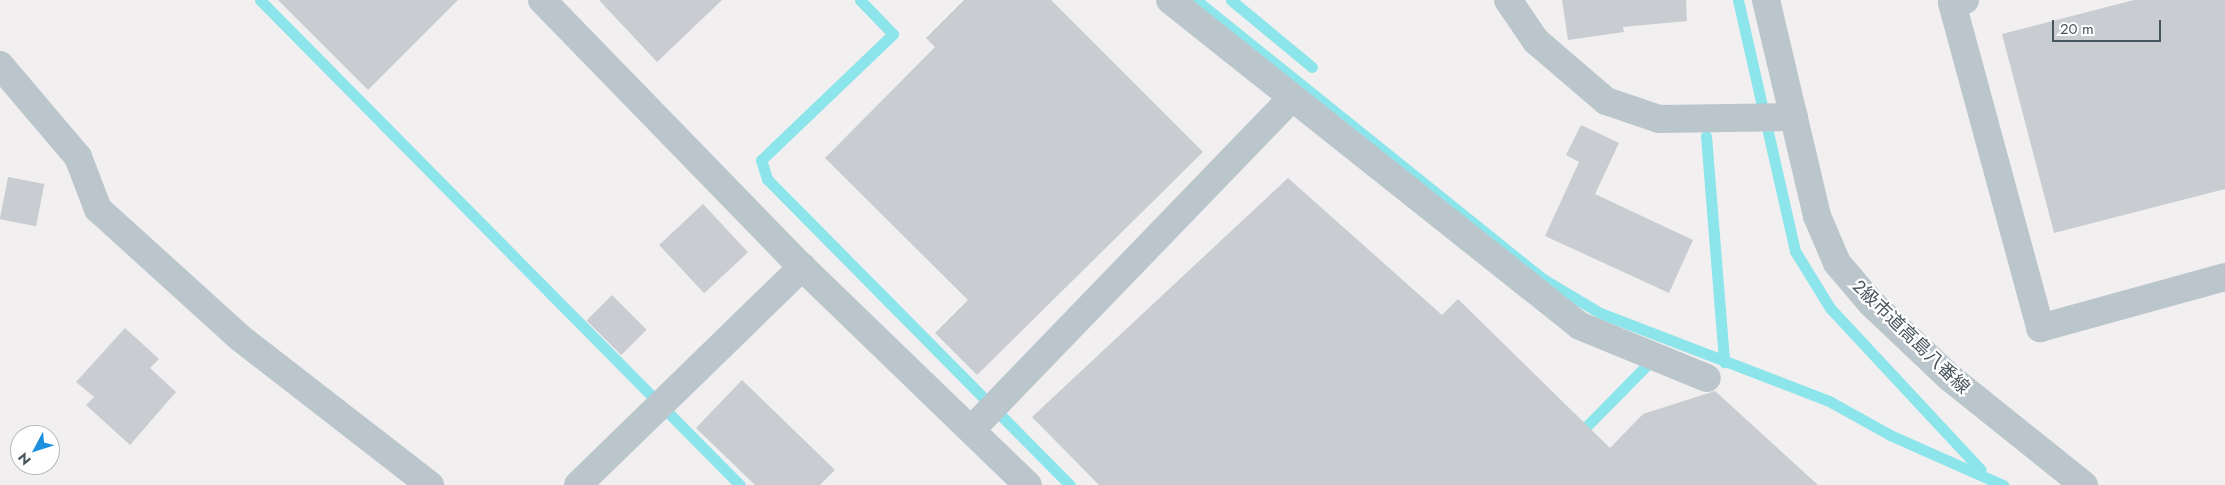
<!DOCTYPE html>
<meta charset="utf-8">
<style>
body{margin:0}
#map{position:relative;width:2225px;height:485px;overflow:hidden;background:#f1efef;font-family:Jost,"Noto Sans JP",sans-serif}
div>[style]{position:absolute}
.stream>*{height:11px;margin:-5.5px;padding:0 5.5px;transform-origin:5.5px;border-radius:5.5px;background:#8ce5ea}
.building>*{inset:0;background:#c9cdd1;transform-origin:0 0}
.minor>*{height:28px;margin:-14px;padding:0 14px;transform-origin:14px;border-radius:14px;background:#bbc6cc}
span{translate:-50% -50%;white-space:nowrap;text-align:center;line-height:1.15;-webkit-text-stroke:4.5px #fff;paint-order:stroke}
.street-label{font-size:18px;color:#47555c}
.north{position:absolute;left:10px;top:425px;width:50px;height:50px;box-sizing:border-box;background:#fff;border:1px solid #b5bbbe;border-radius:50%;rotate:230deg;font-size:14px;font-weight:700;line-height:20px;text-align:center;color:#47555c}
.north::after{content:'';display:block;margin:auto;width:18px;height:22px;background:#1c8fde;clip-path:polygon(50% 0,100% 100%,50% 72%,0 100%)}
.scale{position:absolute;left:2052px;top:20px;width:109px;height:22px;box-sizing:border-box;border:2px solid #47555c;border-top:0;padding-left:6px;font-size:15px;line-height:18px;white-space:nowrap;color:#47555c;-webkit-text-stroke:4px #fff;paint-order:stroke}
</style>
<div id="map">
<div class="stream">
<i style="left:260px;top:0;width:682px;rotate:45.3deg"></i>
<i style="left:860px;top:0;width:47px;rotate:45.9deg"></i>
<i style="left:893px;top:34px;width:182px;rotate:136.3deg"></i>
<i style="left:761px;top:160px;width:20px;rotate:72deg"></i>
<i style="left:767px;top:179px;width:431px;rotate:45.3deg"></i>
<i style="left:1196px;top:0;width:445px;rotate:38.8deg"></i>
<i style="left:1543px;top:279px;width:66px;rotate:30.8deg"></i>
<i style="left:1600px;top:313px;width:245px;rotate:21deg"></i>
<i style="left:1829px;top:401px;width:70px;rotate:29.1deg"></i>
<i style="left:1890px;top:435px;width:124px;rotate:23.9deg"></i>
<i style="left:1231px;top:0;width:105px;rotate:39.6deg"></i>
<i style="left:1738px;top:0;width:257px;rotate:77.2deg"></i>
<i style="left:1795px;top:251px;width:67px;rotate:58.4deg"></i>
<i style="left:1830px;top:308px;width:221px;rotate:47deg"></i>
<i style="left:1706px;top:136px;width:227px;rotate:85.4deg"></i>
<i style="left:1577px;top:436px;width:111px;rotate:-45.4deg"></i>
</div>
<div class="building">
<i style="clip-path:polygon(278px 0,458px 0,368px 90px)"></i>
<i style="clip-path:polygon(599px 0,722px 0,657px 62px)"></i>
<i style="clip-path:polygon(964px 0,1051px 0,1203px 152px,977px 375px,935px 333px,968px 300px,825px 158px,935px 47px,926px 38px)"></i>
<i style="clip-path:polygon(1562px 0,1686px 0,1687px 21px,1623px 27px,1624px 32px,1568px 40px)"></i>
<i style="clip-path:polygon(2134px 0,2225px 0,2225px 189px,2054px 233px,2002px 34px)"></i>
<i style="clip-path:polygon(1581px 125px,1619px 143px,1595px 194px,1693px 240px,1669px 293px,1545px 236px,1579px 162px,1566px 155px)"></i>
<i style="left:8px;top:177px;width:37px;height:43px;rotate:11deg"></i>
<i style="clip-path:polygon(1288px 178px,1442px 315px,1458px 299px,1610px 448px,1643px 414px,1715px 391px,1818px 485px,1099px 485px,1032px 417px)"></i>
<i style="left:703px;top:204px;width:66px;height:60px;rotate:47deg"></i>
<i style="left:612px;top:295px;width:49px;height:36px;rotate:45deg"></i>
<i style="clip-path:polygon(125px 328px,159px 359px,150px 368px,176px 392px,130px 445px,86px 405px,94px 397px,76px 382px)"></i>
<i style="clip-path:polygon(742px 380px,835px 470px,820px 485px,755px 485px,696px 428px)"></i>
</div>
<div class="minor">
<i style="left:542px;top:0;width:373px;rotate:45.8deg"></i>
<i style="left:802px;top:267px;width:314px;rotate:44deg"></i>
<i style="left:1170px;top:0;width:524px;rotate:38.49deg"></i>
<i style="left:1580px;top:326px;width:137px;rotate:22.3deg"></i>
<i style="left:1508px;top:0;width:50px;rotate:55.7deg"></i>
<i style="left:1536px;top:41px;width:92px;rotate:40.6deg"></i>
<i style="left:1606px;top:101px;width:56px;rotate:18.8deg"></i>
<i style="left:1659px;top:119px;width:135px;rotate:-0.8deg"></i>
<i style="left:1766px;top:0;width:222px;rotate:76.7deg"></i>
<i style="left:1817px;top:216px;width:51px;rotate:66.9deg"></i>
<i style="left:1837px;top:263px;width:52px;rotate:49.6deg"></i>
<i style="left:1871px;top:303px;width:108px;rotate:43.5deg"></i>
<i style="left:1949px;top:377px;width:173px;rotate:38.7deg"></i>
<i style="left:1965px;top:0;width:13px;rotate:167deg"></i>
<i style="left:1952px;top:3px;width:337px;rotate:74.8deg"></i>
<i style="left:2040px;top:328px;width:192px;rotate:-15.4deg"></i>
<i style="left:0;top:65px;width:121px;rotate:49.7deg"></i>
<i style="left:78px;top:157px;width:56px;rotate:69deg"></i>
<i style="left:98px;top:209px;width:190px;rotate:42.2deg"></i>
<i style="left:239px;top:337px;width:242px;rotate:37.8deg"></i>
<i style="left:972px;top:429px;width:458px;rotate:-46deg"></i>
<i style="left:578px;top:485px;width:313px;rotate:-44.2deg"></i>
</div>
<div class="street-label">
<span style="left:1911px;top:337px;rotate:44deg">2級市道高島八番線</span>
</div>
<div class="north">N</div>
<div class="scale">20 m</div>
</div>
